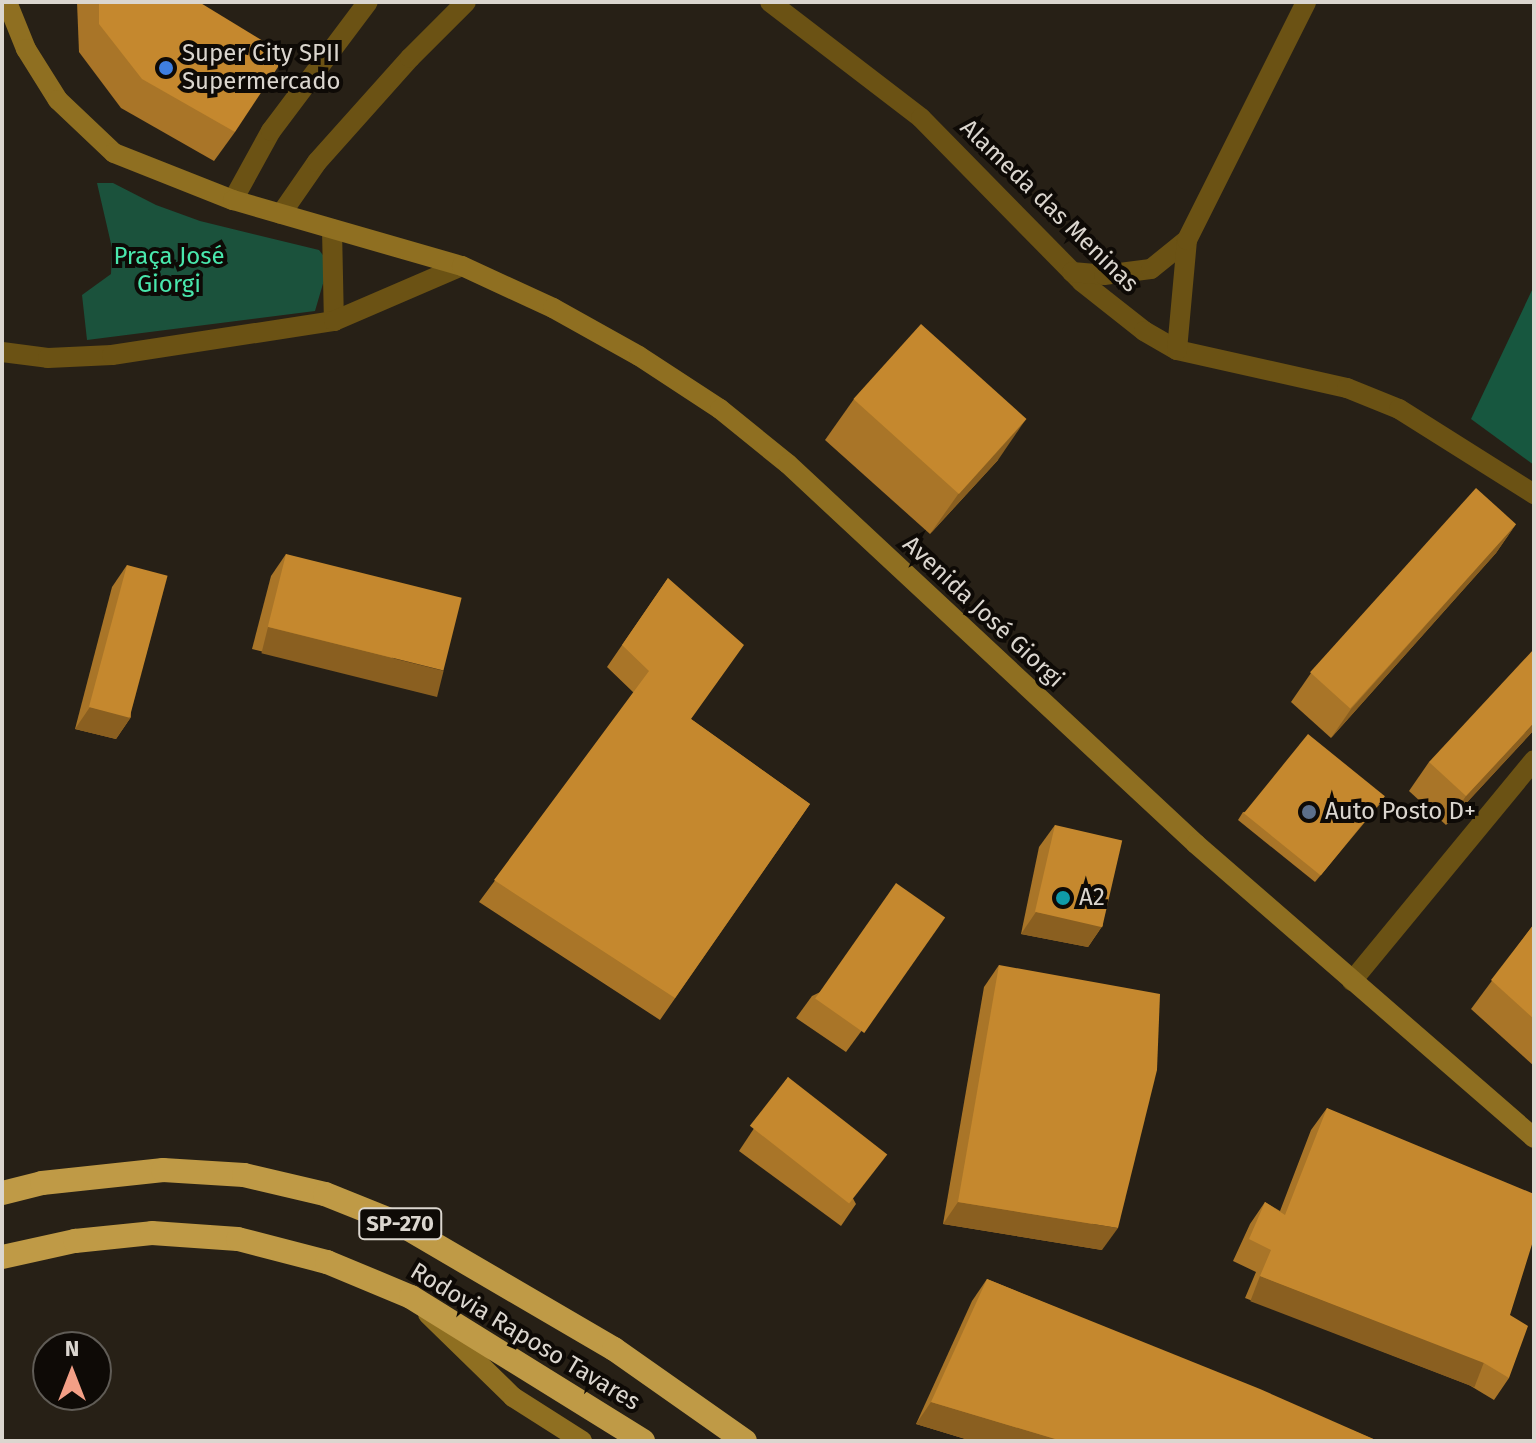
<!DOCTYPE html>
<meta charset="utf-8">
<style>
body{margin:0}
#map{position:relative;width:1536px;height:1443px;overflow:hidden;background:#272016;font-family:"Fira Sans",sans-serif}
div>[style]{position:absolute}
.green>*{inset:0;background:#1b523c}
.forest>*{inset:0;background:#17573f}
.street>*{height:20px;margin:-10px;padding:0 10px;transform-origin:10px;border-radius:10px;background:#6b5214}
.secondary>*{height:20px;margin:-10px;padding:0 10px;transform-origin:10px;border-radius:10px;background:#8f6f21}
.highway>*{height:24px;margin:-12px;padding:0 12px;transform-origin:12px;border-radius:12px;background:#bf9a46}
.wall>*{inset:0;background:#a97528}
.shaded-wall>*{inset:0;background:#8a5f20;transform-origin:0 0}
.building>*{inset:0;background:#c5882e;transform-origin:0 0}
.dots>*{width:22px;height:22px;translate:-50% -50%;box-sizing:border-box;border:4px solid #0e0a06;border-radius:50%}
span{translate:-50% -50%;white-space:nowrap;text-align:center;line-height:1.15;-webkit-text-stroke:8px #0e0a06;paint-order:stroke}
.shield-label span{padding:2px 6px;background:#0e0a06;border:2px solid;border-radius:6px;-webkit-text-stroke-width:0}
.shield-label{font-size:22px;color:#dbd6cf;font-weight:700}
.poi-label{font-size:24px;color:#dbd6cf}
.left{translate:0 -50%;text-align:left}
.street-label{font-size:24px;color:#dbd6cf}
.park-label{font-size:24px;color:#49e7ac}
.frame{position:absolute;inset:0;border:4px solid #dbd6cf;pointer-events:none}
.north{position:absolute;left:32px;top:1331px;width:80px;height:80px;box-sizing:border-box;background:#0e0a06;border:2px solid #605c56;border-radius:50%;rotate:0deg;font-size:22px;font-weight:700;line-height:32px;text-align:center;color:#dbd6cf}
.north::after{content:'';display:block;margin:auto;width:28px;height:36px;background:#f39f86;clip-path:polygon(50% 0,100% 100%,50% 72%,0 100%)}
</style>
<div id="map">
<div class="green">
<i style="clip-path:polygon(97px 183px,113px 183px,156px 205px,200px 221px,319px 250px,329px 263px,315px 311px,87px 340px,82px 295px,111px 274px,112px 248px)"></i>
</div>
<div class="forest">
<i style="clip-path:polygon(1534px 286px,1534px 465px,1471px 419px)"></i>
</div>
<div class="street">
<i style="left:770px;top:2px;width:190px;rotate:37.5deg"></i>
<i style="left:921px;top:118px;width:230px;rotate:45.5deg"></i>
<i style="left:1082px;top:282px;width:79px;rotate:38.3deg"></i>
<i style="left:1144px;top:331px;width:38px;rotate:30deg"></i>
<i style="left:1177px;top:350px;width:174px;rotate:12.6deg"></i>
<i style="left:1347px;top:388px;width:56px;rotate:22deg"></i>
<i style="left:1399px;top:409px;width:160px;rotate:32.2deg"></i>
<i style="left:233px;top:200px;width:79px;rotate:-61.2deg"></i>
<i style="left:271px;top:131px;width:161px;rotate:-53.1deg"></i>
<i style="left:281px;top:214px;width:63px;rotate:-55.3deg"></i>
<i style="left:317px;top:162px;width:140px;rotate:-48.2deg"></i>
<i style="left:410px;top:58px;width:79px;rotate:-45deg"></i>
<i style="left:332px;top:229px;width:92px;rotate:88.8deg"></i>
<i style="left:1072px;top:272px;width:32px;rotate:5deg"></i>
<i style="left:1104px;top:275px;width:47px;rotate:-7.3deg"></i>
<i style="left:1151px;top:269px;width:46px;rotate:-38.9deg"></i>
<i style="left:1177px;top:350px;width:110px;rotate:-84.8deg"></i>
<i style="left:1187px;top:240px;width:266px;rotate:-63.4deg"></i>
<i style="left:2px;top:352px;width:46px;rotate:7.4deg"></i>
<i style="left:48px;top:358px;width:64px;rotate:-2.7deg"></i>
<i style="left:112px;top:355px;width:225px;rotate:-8.7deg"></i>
<i style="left:334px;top:321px;width:139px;rotate:-23.3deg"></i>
<i style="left:1352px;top:981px;width:286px;rotate:-50.5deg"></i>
</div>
<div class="secondary">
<i style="left:7px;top:2px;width:51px;rotate:68deg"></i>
<i style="left:26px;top:49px;width:60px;rotate:57.9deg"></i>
<i style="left:58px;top:100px;width:77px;rotate:43.4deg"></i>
<i style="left:114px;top:153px;width:128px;rotate:21.6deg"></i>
<i style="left:233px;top:200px;width:238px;rotate:16.1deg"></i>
<i style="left:462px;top:266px;width:100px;rotate:24.8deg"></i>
<i style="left:553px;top:308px;width:98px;rotate:29.2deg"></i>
<i style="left:639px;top:356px;width:97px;rotate:33.2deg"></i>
<i style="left:720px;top:409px;width:87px;rotate:39deg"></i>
<i style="left:788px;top:464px;width:558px;rotate:42.96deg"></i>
<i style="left:1196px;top:844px;width:448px;rotate:41deg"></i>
<i style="left:428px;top:1314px;width:119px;rotate:44.3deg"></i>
<i style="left:513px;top:1397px;width:82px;rotate:32.5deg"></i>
</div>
<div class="highway">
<i style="left:2px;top:1193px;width:41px;rotate:-14deg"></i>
<i style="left:42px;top:1183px;width:122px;rotate:-6.1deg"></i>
<i style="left:163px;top:1170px;width:81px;rotate:3.5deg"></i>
<i style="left:244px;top:1175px;width:83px;rotate:13.2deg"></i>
<i style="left:325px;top:1194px;width:81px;rotate:21.8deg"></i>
<i style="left:400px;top:1224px;width:248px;rotate:30.3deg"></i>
<i style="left:614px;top:1349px;width:160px;rotate:35.1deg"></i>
<i style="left:2px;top:1257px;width:75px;rotate:-12.4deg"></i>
<i style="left:75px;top:1241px;width:77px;rotate:-5.9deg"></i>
<i style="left:152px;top:1233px;width:86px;rotate:4deg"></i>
<i style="left:238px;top:1239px;width:92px;rotate:14.5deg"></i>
<i style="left:327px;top:1262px;width:91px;rotate:22.6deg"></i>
<i style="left:411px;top:1297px;width:273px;rotate:31.8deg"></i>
</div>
<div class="wall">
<i style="clip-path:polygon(77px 2px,199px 2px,235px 132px,214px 161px,121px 108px,79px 52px)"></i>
<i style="clip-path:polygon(854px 399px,998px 460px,930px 534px,825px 440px)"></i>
<i style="clip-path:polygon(1516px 524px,1496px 553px,1331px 738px,1291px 702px,1311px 673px)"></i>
<i style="clip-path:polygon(286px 554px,429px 693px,252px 649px,271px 576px)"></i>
<i style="clip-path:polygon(127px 565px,131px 717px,116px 739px,75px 729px,112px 587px)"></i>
<i style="clip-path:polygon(668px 578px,691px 719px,810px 804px,660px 1020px,479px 902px,634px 693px,607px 667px)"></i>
<i style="clip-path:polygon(1534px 730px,1446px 825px,1409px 791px,1429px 762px)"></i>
<i style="clip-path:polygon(1380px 804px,1315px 882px,1238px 820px,1243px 812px)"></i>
<i style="clip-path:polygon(1055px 825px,1103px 925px,1088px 947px,1021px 934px,1039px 847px)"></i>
<i style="clip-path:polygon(1534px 924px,1534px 1066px,1471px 1009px)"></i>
<i style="clip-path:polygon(929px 939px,846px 1052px,796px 1018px,812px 996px)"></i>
<i style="clip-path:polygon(999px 965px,1102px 1250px,943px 1224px,984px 987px)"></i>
<i style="clip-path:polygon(788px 1077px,856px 1204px,841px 1226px,739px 1151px)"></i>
<i style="clip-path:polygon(1327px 1108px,1510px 1315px,1509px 1378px,1494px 1400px,1469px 1385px,1245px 1298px,1256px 1272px,1233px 1261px,1250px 1224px,1265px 1202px,1280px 1211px,1311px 1130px)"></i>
<i style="clip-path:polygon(987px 1279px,1378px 1441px,972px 1441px,916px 1424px,972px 1301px)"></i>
</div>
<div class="shaded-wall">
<i style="clip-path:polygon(1026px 419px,998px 460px,930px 534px,959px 493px)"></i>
<i style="clip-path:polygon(1516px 524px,1496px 553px,1331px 738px,1351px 709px)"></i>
<i style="left:268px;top:627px;width:181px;height:27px;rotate:14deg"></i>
<i style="clip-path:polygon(90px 707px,131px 717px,116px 739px,75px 729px)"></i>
<i style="clip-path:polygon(1534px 723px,1534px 730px,1446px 825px,1466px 796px)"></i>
<i style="clip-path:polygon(1036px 912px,1103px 925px,1088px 947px,1021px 934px)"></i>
<i style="clip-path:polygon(958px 1202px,1118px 1228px,1102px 1250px,943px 1224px)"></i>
<i style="left:1260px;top:1276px;width:240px;height:27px;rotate:21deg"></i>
<i style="clip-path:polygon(931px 1402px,1062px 1441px,972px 1441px,916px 1424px)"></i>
</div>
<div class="building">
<i style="clip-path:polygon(99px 2px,199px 2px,286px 55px,235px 132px,142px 79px,99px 24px)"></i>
<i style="left:921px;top:324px;width:142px;height:101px;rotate:42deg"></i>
<i style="left:1476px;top:488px;width:54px;height:248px;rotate:42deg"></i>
<i style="left:286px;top:554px;width:181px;height:75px;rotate:14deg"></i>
<i style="left:127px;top:565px;width:42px;height:147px;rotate:15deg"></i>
<i style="clip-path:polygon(668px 578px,744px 645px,691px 719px,810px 804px,675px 998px,494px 880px,649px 671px,622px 645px)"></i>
<i style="clip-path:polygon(1534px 649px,1534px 723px,1466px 796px,1429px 762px)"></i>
<i style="left:1308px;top:734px;width:99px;height:102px;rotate:39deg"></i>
<i style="left:1055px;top:825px;width:69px;height:89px;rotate:13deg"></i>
<i style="left:896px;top:883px;width:60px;height:141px;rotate:35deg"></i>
<i style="clip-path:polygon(1534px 924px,1534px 1019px,1491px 980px)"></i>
<i style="clip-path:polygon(999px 965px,1160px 994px,1157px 1070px,1118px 1228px,958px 1202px)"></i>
<i style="left:788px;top:1077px;width:126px;height:62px;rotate:38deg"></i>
<i style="clip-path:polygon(1327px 1108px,1534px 1194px,1534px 1238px,1510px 1315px,1528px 1326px,1509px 1378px,1484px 1363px,1260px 1276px,1271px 1250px,1249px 1239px,1265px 1202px,1285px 1215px)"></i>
<i style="clip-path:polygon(987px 1279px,1260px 1389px,1378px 1441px,1062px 1441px,931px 1402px)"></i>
</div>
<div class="dots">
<i style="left:166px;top:68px;background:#3f7fe0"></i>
<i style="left:1309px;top:812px;background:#5c6f8a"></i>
<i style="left:1063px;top:898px;background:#0f9aa8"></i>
</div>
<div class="shield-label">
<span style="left:400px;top:1224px">SP-270</span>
</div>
<div class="poi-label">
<span class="left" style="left:182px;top:68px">Super City SPII<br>Supermercado</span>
<span class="left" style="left:1325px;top:812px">Auto Posto D+</span>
<span class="left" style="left:1079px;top:898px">A2</span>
</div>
<div class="street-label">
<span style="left:1049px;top:206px;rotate:44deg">Alameda das Meninas</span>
<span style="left:983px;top:612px;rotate:43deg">Avenida José Giorgi</span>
<span style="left:525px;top:1337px;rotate:31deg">Rodovia Raposo Tavares</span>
</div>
<div class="park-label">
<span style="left:169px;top:271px">Praça José<br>Giorgi</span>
</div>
<div class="frame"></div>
<div class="north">N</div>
</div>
